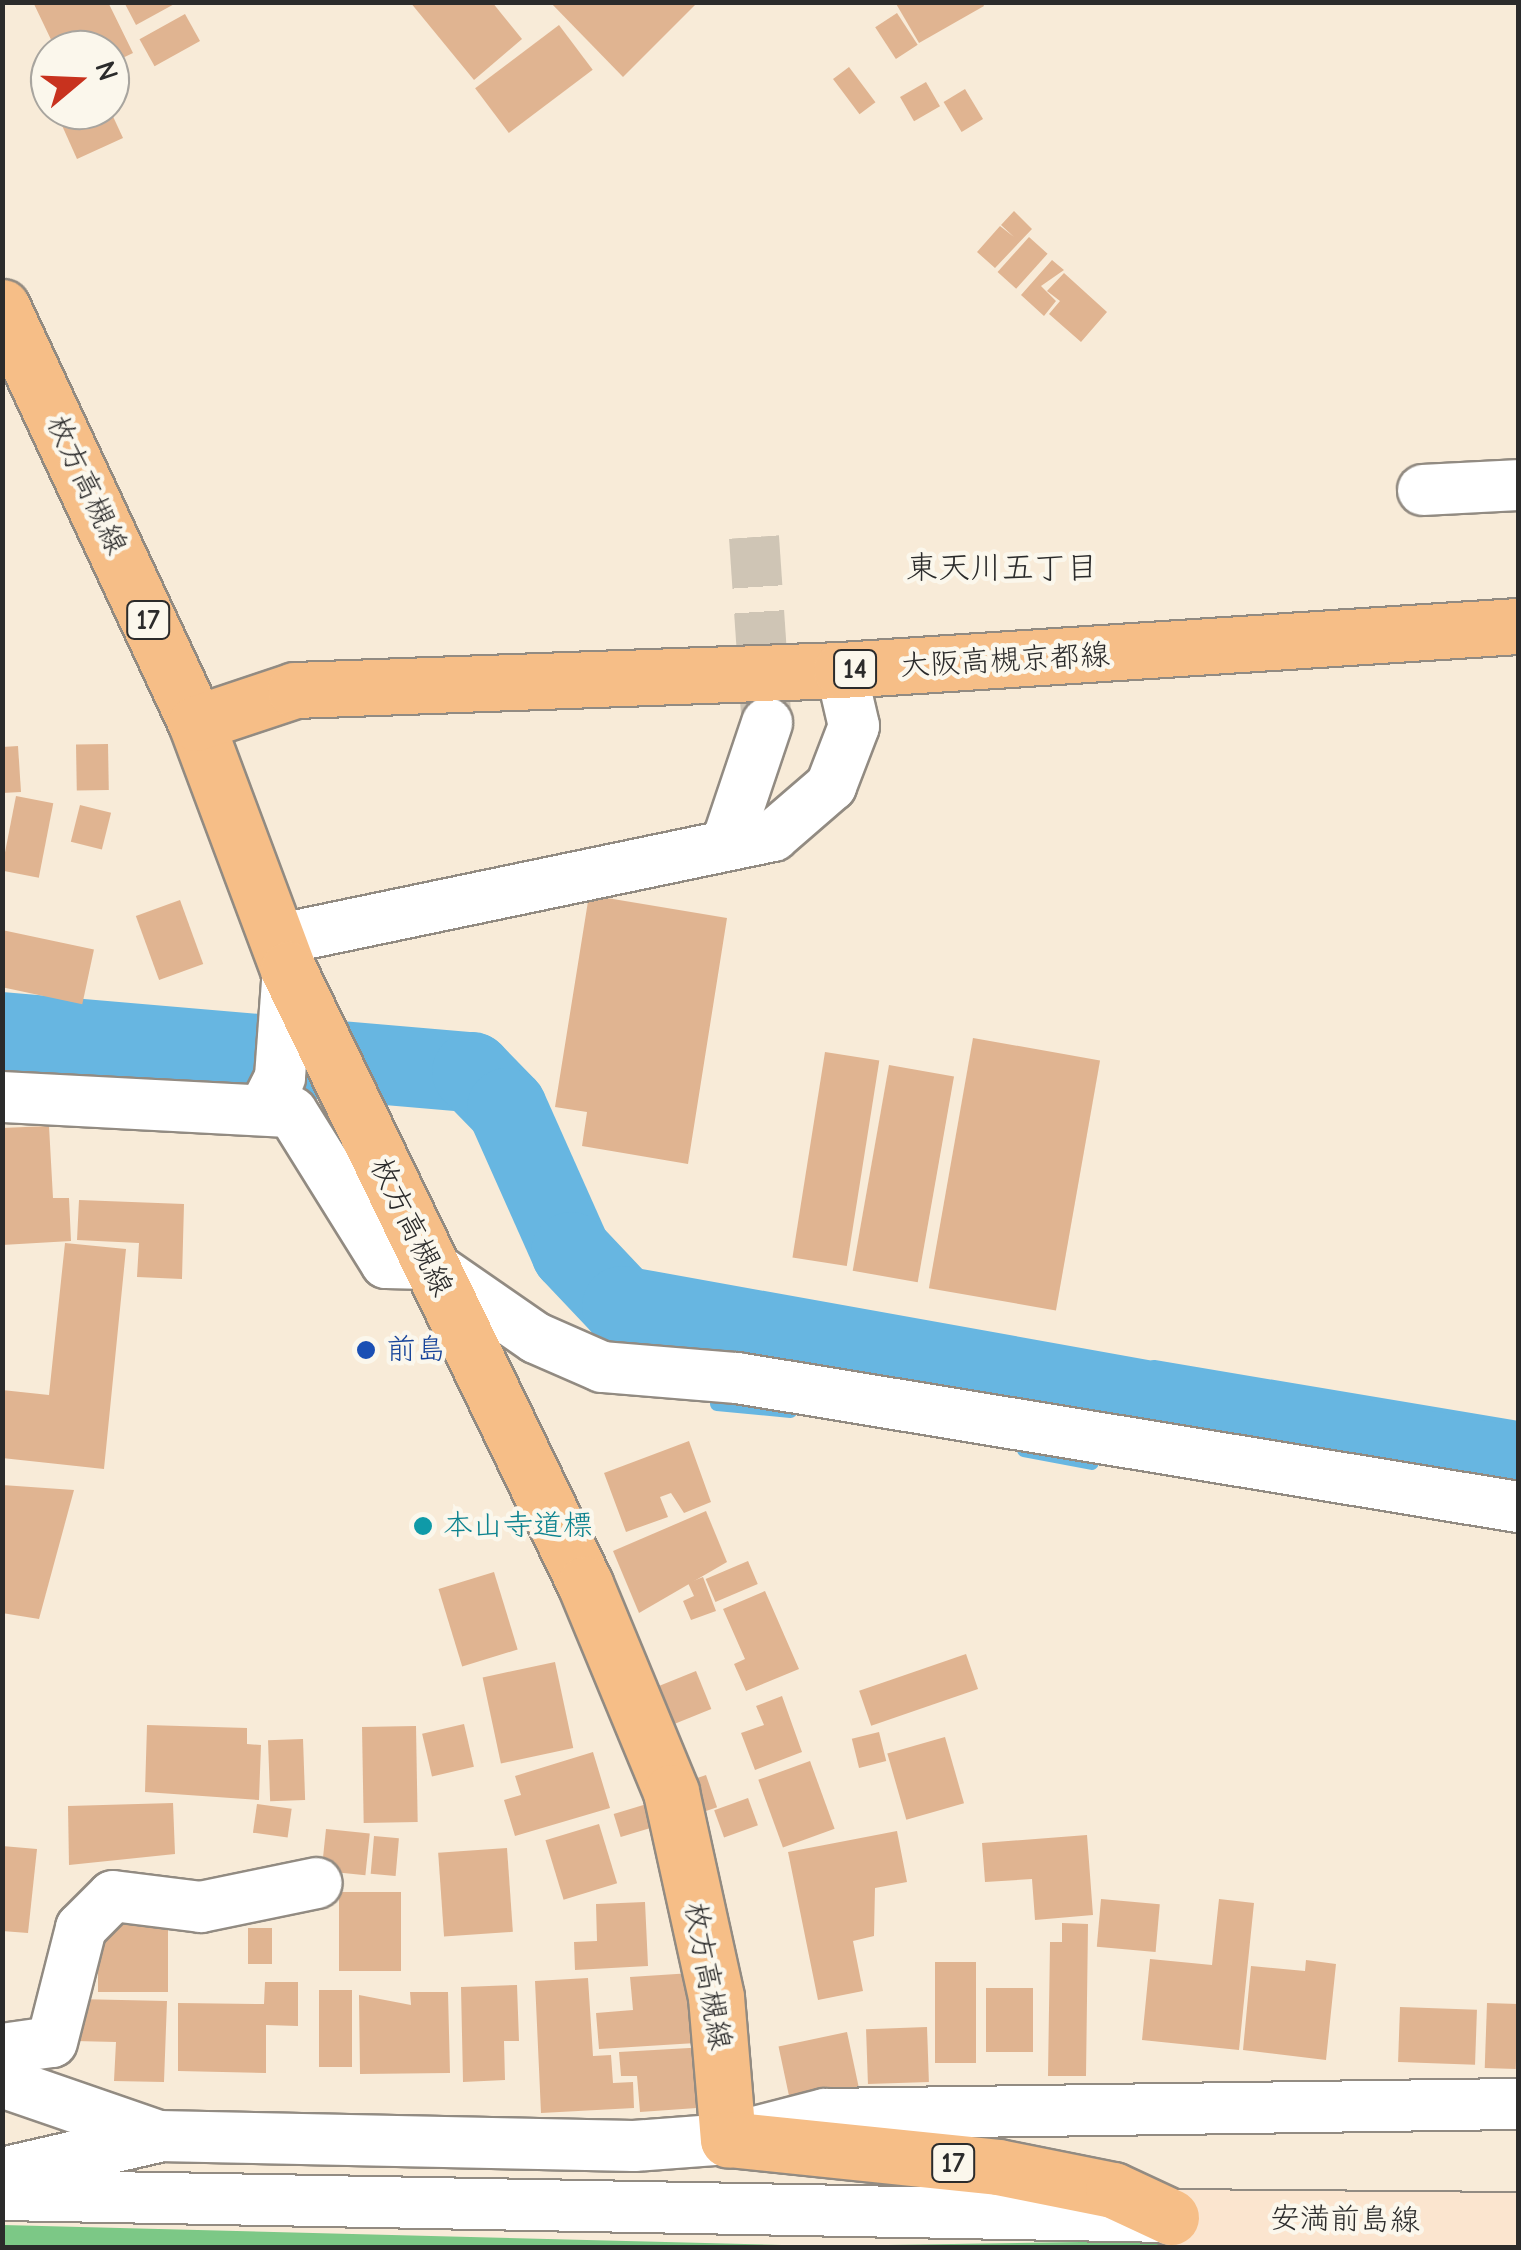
<!DOCTYPE html>
<meta charset="utf-8">
<style>
body{margin:0}
#map{position:relative;width:1521px;height:2250px;overflow:hidden;background:#f8ebd8;font-family:"Comic Neue","Klee One",sans-serif}
div>[style]{position:absolute}
.green>*{inset:0;background:#7cc886}
.stream>*{height:14px;margin:-7px;padding:0 7px;transform-origin:7px;border-radius:7px;background:#67b6e1}
.river>*{height:80px;margin:-40px;padding:0 40px;transform-origin:40px;border-radius:40px;background:#67b6e1}
.building>*{inset:0;background:#e0b491;transform-origin:0 0}
.minor-tunnel>*{height:50px;margin-top:-25px;transform-origin:0;background:repeating-linear-gradient(90deg,#cfc5b5 0 50px,transparent 0 75px)}
.roads{filter:drop-shadow(2px 0 #928b82) drop-shadow(-2px 0 #928b82) drop-shadow(0 2px #928b82) drop-shadow(0 -2px #928b82)}
.minor>*{height:50px;margin:-25px;padding:0 25px;transform-origin:25px;border-radius:25px;background:#fff}
.secondary>*{height:55px;margin:-27.5px;padding:0 27.5px;transform-origin:27.5px;border-radius:27.5px;background:#fbe5cf}
.primary>*{height:55px;margin:-27.5px;padding:0 27.5px;transform-origin:27.5px;border-radius:27.5px;background:#f6be87}
.dots>*{width:28px;height:28px;translate:-50% -50%;box-sizing:border-box;border:5px solid #fbf7ec;border-radius:50%}
span{translate:-50% -50%;white-space:nowrap;text-align:center;line-height:1.15;-webkit-text-stroke:9px #fbf7ec;paint-order:stroke}
.shield-label span{padding:2px 8px;background:#fbf7ec;border:2px solid;border-radius:8px;-webkit-text-stroke-width:0}
.shield-label{font-size:28px;color:#2b2b2b;font-weight:700}
.street-label{font-size:30px;color:#2b2b2b}
.transit-label{font-size:30px;color:#164399}
.left{translate:0 -50%;text-align:left}
.culture-label{font-size:30px;color:#0d838f}
.neighbourhood-label{font-size:32px;color:#2b2b2b}
.frame{position:absolute;inset:0;border:5px solid #2b2b2b;pointer-events:none}
.north{position:absolute;left:30px;top:30px;width:100px;height:100px;box-sizing:border-box;background:#fbf7ec;border:2px solid #a8a59f;border-radius:50%;rotate:71deg;font-size:28px;font-weight:700;line-height:40px;text-align:center;color:#2b2b2b}
.north::after{content:'';display:block;margin:auto;width:35px;height:45px;background:#c8321e;clip-path:polygon(50% 0,100% 100%,50% 72%,0 100%)}
</style>
<div id="map">
<div class="green">
<i style="clip-path:polygon(3px 2225px,822px 2246px,1400px 2237px,1357px 2248px,3px 2248px)"></i>
</div>
<div class="stream">
<i style="left:1154px;top:1367px;width:369px;rotate:9.5deg"></i>
<i style="left:717px;top:1404px;width:74px;rotate:5.4deg"></i>
<i style="left:1024px;top:1450px;width:69px;rotate:10.8deg"></i>
</div>
<div class="river">
<i style="left:2px;top:1032px;width:472px;rotate:4.9deg"></i>
<i style="left:472px;top:1072px;width:50px;rotate:45.8deg"></i>
<i style="left:507px;top:1108px;width:158px;rotate:66deg"></i>
<i style="left:571px;top:1252px;width:74px;rotate:46.6deg"></i>
<i style="left:622px;top:1306px;width:910px;rotate:10.19deg"></i>
</div>
<div class="building">
<i style="clip-path:polygon(33px 2px,108px 2px,133px 53px,110px 64px,110px 50px,56px 50px)"></i>
<i style="clip-path:polygon(124px 2px,178px 2px,136px 25px)"></i>
<i style="clip-path:polygon(410px 2px,492px 2px,522px 39px,474px 80px)"></i>
<i style="clip-path:polygon(550px 2px,698px 2px,623px 77px)"></i>
<i style="clip-path:polygon(895px 2px,982px 2px,984px 6px,919px 43px)"></i>
<i style="left:897px;top:13px;width:38px;height:26px;rotate:57deg"></i>
<i style="left:185px;top:14px;width:31px;height:52px;rotate:61deg"></i>
<i style="left:559px;top:25px;width:56px;height:105px;rotate:53deg"></i>
<i style="left:849px;top:67px;width:44px;height:20px;rotate:53deg"></i>
<i style="left:926px;top:82px;width:28px;height:30px;rotate:60deg"></i>
<i style="left:965px;top:89px;width:35px;height:25px;rotate:59deg"></i>
<i style="clip-path:polygon(85px 110px,110px 110px,123px 138px,77px 159px,60px 121px)"></i>
<i style="clip-path:polygon(1014px 211px,1032px 229px,995px 268px,977px 252px,1000px 226px,1014px 237px,1001px 225px)"></i>
<i style="left:1029px;top:237px;width:25px;height:47px;rotate:42deg"></i>
<i style="clip-path:polygon(1052px 260px,1064px 270px,1041px 286px,1056px 301px,1044px 316px,1021px 295px)"></i>
<i style="clip-path:polygon(1064px 273px,1107px 312px,1081px 342px,1049px 314px,1060px 301px,1047px 291px)"></i>
<i style="left:108px;top:744px;width:46px;height:32px;rotate:89deg"></i>
<i style="clip-path:polygon(18px 746px,21px 792px,2px 793px,2px 747px)"></i>
<i style="left:16px;top:796px;width:38px;height:76px;rotate:11deg"></i>
<i style="left:80px;top:805px;width:32px;height:38px;rotate:14deg"></i>
<i style="clip-path:polygon(589px 895px,727px 918px,688px 1164px,582px 1146px,587px 1112px,555px 1107px)"></i>
<i style="left:180px;top:900px;width:68px;height:47px;rotate:70deg"></i>
<i style="left:2px;top:930px;width:94px;height:56px;rotate:12deg"></i>
<i style="left:973px;top:1038px;width:129px;height:254px;rotate:10deg"></i>
<i style="left:825px;top:1052px;width:55px;height:208px;rotate:9deg"></i>
<i style="left:889px;top:1065px;width:66px;height:209px;rotate:10deg"></i>
<i style="clip-path:polygon(49px 1126px,53px 1198px,69px 1198px,71px 1241px,2px 1245px,2px 1128px)"></i>
<i style="clip-path:polygon(79px 1200px,184px 1204px,182px 1279px,137px 1277px,139px 1243px,77px 1240px)"></i>
<i style="clip-path:polygon(65px 1243px,126px 1249px,104px 1469px,2px 1458px,2px 1390px,49px 1395px)"></i>
<i style="clip-path:polygon(689px 1441px,711px 1502px,684px 1513px,671px 1493px,660px 1497px,668px 1517px,626px 1532px,604px 1473px)"></i>
<i style="clip-path:polygon(2px 1485px,74px 1490px,39px 1619px,2px 1613px)"></i>
<i style="clip-path:polygon(706px 1511px,727px 1562px,639px 1613px,613px 1551px)"></i>
<i style="left:748px;top:1561px;width:25px;height:46px;rotate:67deg"></i>
<i style="left:494px;top:1572px;width:81px;height:58px;rotate:73deg"></i>
<i style="clip-path:polygon(703px 1577px,716px 1611px,691px 1620px,683px 1601px,694px 1596px,688px 1583px)"></i>
<i style="clip-path:polygon(765px 1591px,799px 1669px,746px 1691px,734px 1664px,745px 1659px,723px 1609px)"></i>
<i style="left:966px;top:1654px;width:37px;height:113px;rotate:71deg"></i>
<i style="left:555px;top:1662px;width:88px;height:74px;rotate:78deg"></i>
<i style="left:696px;top:1671px;width:41px;height:50px;rotate:68deg"></i>
<i style="clip-path:polygon(782px 1696px,802px 1752px,755px 1770px,741px 1733px,764px 1725px,756px 1706px)"></i>
<i style="left:464px;top:1724px;width:44px;height:43px;rotate:77deg"></i>
<i style="clip-path:polygon(147px 1725px,247px 1728px,247px 1744px,261px 1745px,259px 1800px,145px 1792px)"></i>
<i style="left:416px;top:1726px;width:96px;height:54px;rotate:89deg"></i>
<i style="left:879px;top:1732px;width:30px;height:28px;rotate:76deg"></i>
<i style="left:945px;top:1737px;width:69px;height:60px;rotate:74deg"></i>
<i style="left:303px;top:1739px;width:61px;height:35px;rotate:88deg"></i>
<i style="clip-path:polygon(593px 1752px,610px 1808px,515px 1836px,504px 1800px,521px 1795px,515px 1776px)"></i>
<i style="left:810px;top:1761px;width:72px;height:55px;rotate:70deg"></i>
<i style="left:706px;top:1775px;width:34px;height:28px;rotate:71deg"></i>
<i style="left:748px;top:1798px;width:29px;height:36px;rotate:70deg"></i>
<i style="clip-path:polygon(173px 1803px,175px 1854px,69px 1865px,68px 1806px)"></i>
<i style="left:650px;top:1803px;width:24px;height:38px;rotate:73deg"></i>
<i style="left:257px;top:1804px;width:35px;height:29px;rotate:8deg"></i>
<i style="left:599px;top:1824px;width:62px;height:56px;rotate:73deg"></i>
<i style="left:326px;top:1829px;width:44px;height:42px;rotate:6deg"></i>
<i style="clip-path:polygon(897px 1831px,907px 1882px,875px 1888px,874px 1936px,853px 1941px,863px 1991px,818px 2000px,788px 1852px)"></i>
<i style="clip-path:polygon(1087px 1835px,1093px 1915px,1035px 1920px,1032px 1879px,985px 1882px,982px 1843px)"></i>
<i style="left:374px;top:1836px;width:25px;height:38px;rotate:5deg"></i>
<i style="clip-path:polygon(2px 1846px,37px 1849px,28px 1933px,2px 1931px)"></i>
<i style="left:507px;top:1848px;width:84px;height:69px;rotate:86deg"></i>
<i style="left:339px;top:1892px;width:62px;height:79px"></i>
<i style="left:1101px;top:1899px;width:59px;height:48px;rotate:5deg"></i>
<i style="clip-path:polygon(1219px 1899px,1254px 1903px,1239px 2050px,1142px 2040px,1150px 1959px,1212px 1965px)"></i>
<i style="clip-path:polygon(645px 1902px,648px 1966px,575px 1970px,574px 1942px,597px 1941px,596px 1904px)"></i>
<i style="left:98px;top:1921px;width:70px;height:71px"></i>
<i style="clip-path:polygon(1062px 1923px,1088px 1924px,1086px 2076px,1048px 2076px,1050px 1942px,1062px 1942px)"></i>
<i style="left:248px;top:1928px;width:24px;height:36px"></i>
<i style="clip-path:polygon(1306px 1960px,1336px 1964px,1326px 2060px,1243px 2050px,1251px 1966px,1305px 1971px)"></i>
<i style="left:935px;top:1962px;width:41px;height:101px"></i>
<i style="clip-path:polygon(692px 1973px,696px 2043px,599px 2049px,596px 2013px,633px 2010px,630px 1977px)"></i>
<i style="clip-path:polygon(588px 1978px,593px 2056px,611px 2055px,613px 2083px,633px 2082px,634px 2108px,541px 2113px,535px 1981px)"></i>
<i style="clip-path:polygon(265px 1982px,298px 1982px,298px 2026px,266px 2025px,266px 2073px,178px 2071px,178px 2003px,264px 2004px)"></i>
<i style="clip-path:polygon(517px 1985px,519px 2041px,504px 2041px,505px 2080px,463px 2082px,461px 1987px)"></i>
<i style="left:986px;top:1988px;width:47px;height:64px"></i>
<i style="left:319px;top:1990px;width:33px;height:77px"></i>
<i style="clip-path:polygon(410px 1992px,448px 1992px,450px 2073px,360px 2074px,359px 1995px,411px 2005px)"></i>
<i style="clip-path:polygon(76px 1999px,167px 2001px,164px 2082px,114px 2081px,116px 2042px,75px 2041px)"></i>
<i style="left:1487px;top:2003px;width:31px;height:65px;rotate:2deg"></i>
<i style="left:1400px;top:2007px;width:77px;height:55px;rotate:2deg"></i>
<i style="left:927px;top:2027px;width:55px;height:61px;rotate:88deg"></i>
<i style="left:847px;top:2032px;width:68px;height:70px;rotate:78deg"></i>
<i style="clip-path:polygon(707px 2047px,711px 2107px,640px 2112px,637px 2076px,621px 2076px,619px 2052px)"></i>
</div>
<div class="minor-tunnel">
<i style="left:754px;top:537px;width:176px;rotate:86.1deg"></i>
</div>
<div class="roads">
<div class="minor">
<i style="left:1423px;top:490px;width:95px;rotate:-3deg"></i>
<i style="left:726px;top:845px;width:129px;rotate:-71.4deg"></i>
<i style="left:276px;top:940px;width:508px;rotate:-11.82deg"></i>
<i style="left:773px;top:836px;width:77px;rotate:-40.8deg"></i>
<i style="left:831px;top:786px;width:64px;rotate:-69deg"></i>
<i style="left:854px;top:726px;width:57px;rotate:-103.1deg"></i>
<i style="left:2px;top:1097px;width:290px;rotate:3deg"></i>
<i style="left:292px;top:1112px;width:178px;rotate:58.1deg"></i>
<i style="left:386px;top:1263px;width:43px;rotate:1.3deg"></i>
<i style="left:429px;top:1264px;width:130px;rotate:34.7deg"></i>
<i style="left:536px;top:1338px;width:72px;rotate:23.7deg"></i>
<i style="left:602px;top:1367px;width:135px;rotate:4.7deg"></i>
<i style="left:737px;top:1378px;width:792px;rotate:9.38deg"></i>
<i style="left:266px;top:1105px;width:31px;rotate:-63deg"></i>
<i style="left:280px;top:1077px;width:108px;rotate:-85.8deg"></i>
<i style="left:2px;top:2049px;width:50px;rotate:-8deg"></i>
<i style="left:52px;top:2042px;width:118px;rotate:-75.7deg"></i>
<i style="left:81px;top:1928px;width:45px;rotate:-45deg"></i>
<i style="left:113px;top:1896px;width:89px;rotate:7.1deg"></i>
<i style="left:201px;top:1907px;width:118px;rotate:-11.7deg"></i>
<i style="left:2px;top:2082px;width:166px;rotate:19deg"></i>
<i style="left:159px;top:2136px;width:475px;rotate:1.2deg"></i>
<i style="left:634px;top:2146px;width:94px;rotate:-4.3deg"></i>
<i style="left:728px;top:2139px;width:100px;rotate:-14.5deg"></i>
<i style="left:825px;top:2114px;width:693px;rotate:-0.83deg"></i>
<i style="left:2px;top:2173px;width:160px;rotate:-13deg"></i>
<i style="left:2px;top:2195px;width:1165px;rotate:1.08deg"></i>
</div>
<div class="secondary">
<i style="left:1171px;top:2217px;width:347px;rotate:0.5deg"></i>
</div>
<div class="primary">
<i style="left:2px;top:307px;width:459px;rotate:65deg"></i>
<i style="left:196px;top:723px;width:263px;rotate:69.5deg"></i>
<i style="left:288px;top:969px;width:683px;rotate:64.22deg"></i>
<i style="left:585px;top:1584px;width:225px;rotate:67.5deg"></i>
<i style="left:671px;top:1792px;width:210px;rotate:77.6deg"></i>
<i style="left:716px;top:1997px;width:143px;rotate:85.2deg"></i>
<i style="left:728px;top:2139px;width:271px;rotate:5.9deg"></i>
<i style="left:998px;top:2167px;width:117px;rotate:11.3deg"></i>
<i style="left:1113px;top:2190px;width:64px;rotate:25deg"></i>
<i style="left:196px;top:723px;width:104px;rotate:-18.4deg"></i>
<i style="left:295px;top:690px;width:546px;rotate:-2.1deg"></i>
<i style="left:841px;top:670px;width:678px;rotate:-3.72deg"></i>
</div>
</div>
<div class="dots">
<i style="left:366px;top:1350px;background:#1a4fb4"></i>
<i style="left:423px;top:1526px;background:#0f9aa8"></i>
</div>
<div class="shield-label">
<span style="left:148px;top:620px">17</span>
<span style="left:855px;top:669px">14</span>
<span style="left:953px;top:2163px">17</span>
</div>
<div class="street-label">
<span style="left:86px;top:485px;rotate:65deg">枚方高槻線</span>
<span style="left:1005px;top:661px;rotate:-3deg">大阪高槻京都線</span>
<span style="left:411px;top:1227px;rotate:64deg">枚方高槻線</span>
<span style="left:707px;top:1976px;rotate:80deg">枚方高槻線</span>
<span style="left:1345px;top:2220px;rotate:1deg">安満前島線</span>
</div>
<div class="transit-label">
<span class="left" style="left:386px;top:1350px">前島</span>
</div>
<div class="culture-label">
<span class="left" style="left:443px;top:1526px">本山寺道標</span>
</div>
<div class="neighbourhood-label">
<span style="left:1002px;top:568px">東天川五丁目</span>
</div>
<div class="frame"></div>
<div class="north">N</div>
</div>
